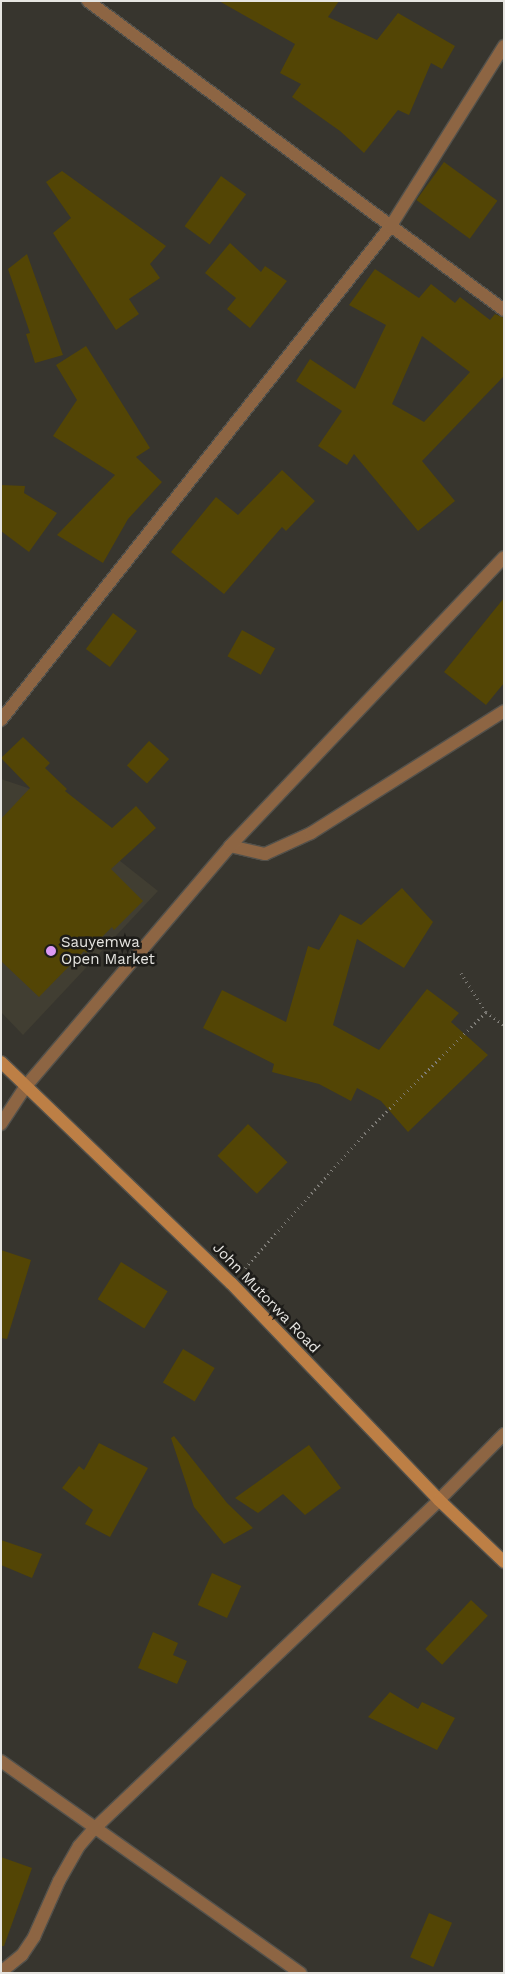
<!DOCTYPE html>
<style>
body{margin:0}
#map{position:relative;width:505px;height:1974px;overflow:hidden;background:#37352e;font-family:"Work Sans",sans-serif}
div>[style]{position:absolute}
.built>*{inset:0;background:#413e32}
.building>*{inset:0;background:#534505;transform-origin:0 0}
.path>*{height:3px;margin-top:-1.5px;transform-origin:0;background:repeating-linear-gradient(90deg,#807e79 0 1px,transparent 0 5px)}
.roads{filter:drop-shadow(1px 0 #53514b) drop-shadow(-1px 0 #53514b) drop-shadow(0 1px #53514b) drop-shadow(0 -1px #53514b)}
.lane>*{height:12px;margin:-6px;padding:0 6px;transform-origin:6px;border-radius:6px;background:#8d6543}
.street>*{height:12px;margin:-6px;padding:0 6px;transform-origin:6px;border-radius:6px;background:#8d6543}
.secondary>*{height:12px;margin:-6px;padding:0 6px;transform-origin:6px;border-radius:6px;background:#bd7f45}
.dots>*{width:14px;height:14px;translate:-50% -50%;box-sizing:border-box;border:2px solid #1d1c19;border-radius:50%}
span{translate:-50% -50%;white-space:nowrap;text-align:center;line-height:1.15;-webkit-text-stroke:5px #1d1c19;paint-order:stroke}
.poi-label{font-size:15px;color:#e6e5e1}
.left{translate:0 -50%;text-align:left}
.street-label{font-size:15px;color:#e6e5e1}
.frame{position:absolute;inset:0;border:2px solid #e6e5e1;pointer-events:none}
</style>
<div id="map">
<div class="built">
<i style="clip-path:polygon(1px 779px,28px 788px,158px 891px,23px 1035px,1px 1012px)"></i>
</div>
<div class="building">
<i style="clip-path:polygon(219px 1px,339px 1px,328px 17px,377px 40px,398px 13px,455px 46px,442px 69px,431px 63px,409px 115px,398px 110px,364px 153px,340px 131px,292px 97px,301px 84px,280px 73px,295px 44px)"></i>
<i style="left:444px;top:162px;width:66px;height:47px;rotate:36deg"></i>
<i style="clip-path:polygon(62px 171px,166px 246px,150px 264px,160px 278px,129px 299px,139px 314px,116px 330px,53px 233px,71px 218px,46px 182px)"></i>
<i style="left:221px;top:176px;width:31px;height:62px;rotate:36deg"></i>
<i style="clip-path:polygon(230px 243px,261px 272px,265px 266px,287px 281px,250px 328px,227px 309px,236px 298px,205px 273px)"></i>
<i style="clip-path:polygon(27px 254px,63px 355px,35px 363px,26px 334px,30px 333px,8px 269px)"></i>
<i style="clip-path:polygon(evenodd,375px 269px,419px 298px,431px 284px,455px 303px,460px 297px,490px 320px,495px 314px,504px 318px,504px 376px,422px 461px,455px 501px,418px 531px,354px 454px,347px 465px,318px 446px,342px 411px,296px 381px,310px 359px,355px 389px,386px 325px,349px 305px,375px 269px,422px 336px,470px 372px,424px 422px,392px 404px,422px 336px)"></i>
<i style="clip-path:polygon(86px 346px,150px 448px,136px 457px,162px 482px,128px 519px,103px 563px,57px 535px,115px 475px,53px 436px,77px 400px,56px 365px)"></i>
<i style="clip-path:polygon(282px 470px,315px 501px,286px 531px,282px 527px,224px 594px,171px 552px,216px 497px,238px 515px)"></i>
<i style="clip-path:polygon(1px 485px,25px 486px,24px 493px,57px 513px,29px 552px,1px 531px)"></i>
<i style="clip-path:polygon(504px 598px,504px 683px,486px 705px,444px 672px)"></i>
<i style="left:113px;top:613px;width:30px;height:45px;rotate:37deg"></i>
<i style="left:242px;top:630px;width:38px;height:30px;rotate:29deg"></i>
<i style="clip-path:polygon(23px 737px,50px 763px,45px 768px,67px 789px,65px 791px,112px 828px,136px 806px,156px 828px,111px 869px,143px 901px,114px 930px,112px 927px,86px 953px,84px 951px,39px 997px,1px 961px,1px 819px,30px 788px,1px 758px)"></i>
<i style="left:149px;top:741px;width:27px;height:33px;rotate:42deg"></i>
<i style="clip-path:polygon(402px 888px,433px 922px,404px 968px,357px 939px,333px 1025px,379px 1050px,427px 989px,459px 1013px,451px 1022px,488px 1055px,408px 1132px,381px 1101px,357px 1088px,351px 1101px,319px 1084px,272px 1072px,274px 1064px,203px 1028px,222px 990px,286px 1022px,308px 946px,319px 950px,340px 914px,361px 925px)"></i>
<i style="left:248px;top:1124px;width:55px;height:44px;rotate:44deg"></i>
<i style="clip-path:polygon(1px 1250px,31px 1260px,7px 1339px,1px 1338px)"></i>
<i style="left:121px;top:1262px;width:55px;height:44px;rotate:32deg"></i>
<i style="left:183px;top:1349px;width:37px;height:39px;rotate:31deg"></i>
<i style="clip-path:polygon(174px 1436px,227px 1503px,253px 1528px,224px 1544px,194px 1507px,171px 1438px)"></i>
<i style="clip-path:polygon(99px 1443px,148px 1468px,110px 1537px,85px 1524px,93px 1510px,62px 1488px,79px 1466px,84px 1470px)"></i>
<i style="clip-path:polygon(309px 1445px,341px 1488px,305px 1515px,283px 1494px,258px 1513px,235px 1498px)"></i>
<i style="clip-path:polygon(1px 1540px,42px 1554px,32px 1578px,1px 1565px)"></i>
<i style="left:212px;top:1573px;width:32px;height:35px;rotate:24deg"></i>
<i style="left:471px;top:1600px;width:23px;height:67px;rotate:43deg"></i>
<i style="clip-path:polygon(153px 1632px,178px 1643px,173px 1655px,187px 1661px,177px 1684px,138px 1668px)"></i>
<i style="clip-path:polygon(390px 1692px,418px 1709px,422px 1702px,455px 1718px,437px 1750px,368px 1717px)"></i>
<i style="clip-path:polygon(1px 1857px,32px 1868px,4px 1946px,1px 1946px)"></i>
<i style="left:429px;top:1913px;width:25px;height:48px;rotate:23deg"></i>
</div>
<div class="path">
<i style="left:461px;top:973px;width:46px;rotate:57.3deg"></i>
<i style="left:486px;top:1012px;width:22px;rotate:36deg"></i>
<i style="left:245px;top:1268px;width:181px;rotate:-48.4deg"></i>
<i style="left:365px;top:1133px;width:171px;rotate:-45deg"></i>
</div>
<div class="roads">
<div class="lane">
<i style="left:230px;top:846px;width:36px;rotate:13deg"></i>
<i style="left:265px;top:854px;width:51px;rotate:-24.5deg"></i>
<i style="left:311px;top:833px;width:228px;rotate:-32.3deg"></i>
<i style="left:1px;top:1972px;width:27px;rotate:-39deg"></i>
<i style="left:22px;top:1955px;width:22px;rotate:-56deg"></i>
<i style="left:34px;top:1937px;width:61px;rotate:-65.9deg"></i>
<i style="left:59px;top:1881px;width:40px;rotate:-60.3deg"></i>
<i style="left:79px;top:1846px;width:23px;rotate:-49deg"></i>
<i style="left:94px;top:1829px;width:477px;rotate:-43.6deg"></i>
</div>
<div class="street">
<i style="left:88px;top:1px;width:518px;rotate:36.6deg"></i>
<i style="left:1px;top:720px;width:628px;rotate:-51.72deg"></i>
<i style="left:390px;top:227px;width:214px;rotate:-57.8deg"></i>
<i style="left:1px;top:1124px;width:45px;rotate:-56.7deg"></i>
<i style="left:26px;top:1086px;width:315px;rotate:-49.6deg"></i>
<i style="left:230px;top:846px;width:398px;rotate:-46.5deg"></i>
<i style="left:439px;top:1500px;width:93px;rotate:-45.4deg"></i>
<i style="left:1px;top:1761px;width:367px;rotate:35.3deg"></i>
</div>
<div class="secondary">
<i style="left:1px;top:1062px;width:319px;rotate:43.9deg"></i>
<i style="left:231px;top:1283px;width:301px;rotate:46.2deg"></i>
<i style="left:439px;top:1500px;width:90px;rotate:43.6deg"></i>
</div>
</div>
<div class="dots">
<i style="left:51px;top:951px;background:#dc99f4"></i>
</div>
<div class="poi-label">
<span class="left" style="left:61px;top:951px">Sauyemwa<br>Open Market</span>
</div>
<div class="street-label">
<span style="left:266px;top:1298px;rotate:46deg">John Mutorwa Road</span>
</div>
<div class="frame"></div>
</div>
